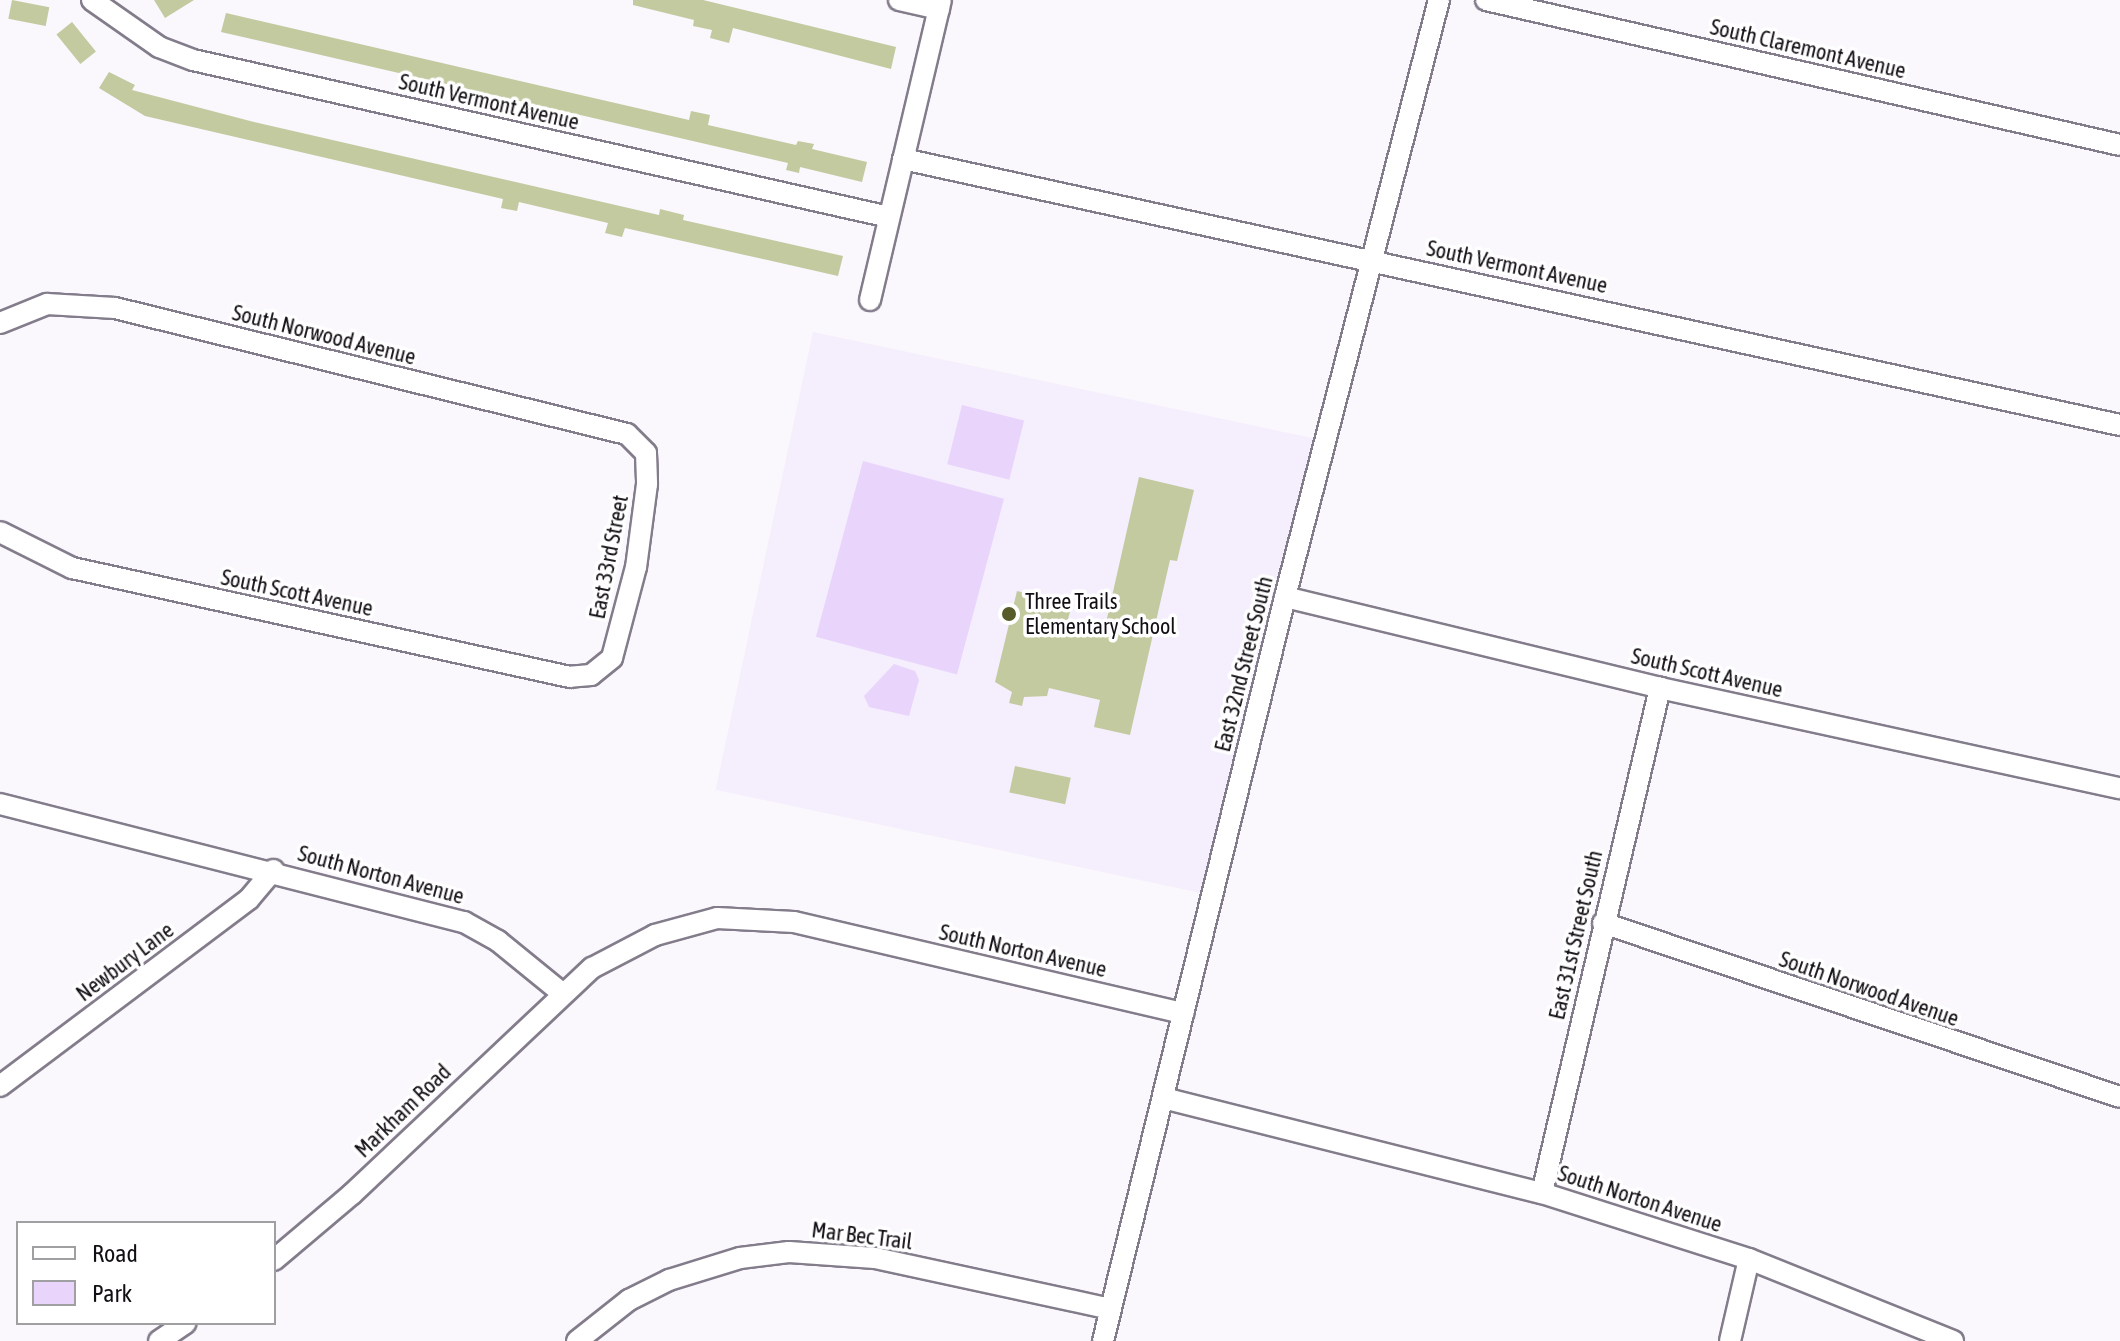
<!DOCTYPE html>
<style>
body{margin:0}
#map{position:relative;width:2120px;height:1341px;overflow:hidden;background:#faf7fd;font-family:"Asap Condensed",sans-serif}
div>[style]{position:absolute}
.built>*{inset:0;background:#f5eefc;transform-origin:0 0}
.green>*{inset:0;background:#e9d5fc;transform-origin:0 0}
.building>*{inset:0;background:#c3caa0;transform-origin:0 0}
.roads{filter:drop-shadow(2px 0 #837c8b) drop-shadow(-2px 0 #837c8b) drop-shadow(0 2px #837c8b) drop-shadow(0 -2px #837c8b)}
.street>*{height:20px;margin:-10px;padding:0 10px;transform-origin:10px;border-radius:10px;background:#fff}
.dots>*{width:22px;height:22px;translate:-50% -50%;box-sizing:border-box;border:4px solid #fff;border-radius:50%}
span{translate:-50% -50%;white-space:nowrap;text-align:center;line-height:1.15;-webkit-text-stroke:7px #fff;paint-order:stroke}
.street-label{font-size:22px;color:#120f14}
.poi-label{font-size:22px;color:#120f14}
.left{translate:0 -50%;text-align:left}
.legend{position:absolute;left:16px;top:1221px;width:260px;height:104px;box-sizing:border-box;background:#fff;border:2px solid #a09fa1;margin:0;padding:10px 14px;list-style:none;font-size:24px;color:#120f14}
.legend li{display:flex;align-items:center;gap:16px;height:40px}
.legend b{width:40px;border:2px solid #a09fa1}
</style>
<div id="map">
<div class="built">
<i style="left:813px;top:332px;width:514px;height:468px;rotate:12deg"></i>
</div>
<div class="green">
<i style="left:962px;top:405px;width:64px;height:61px;rotate:14deg"></i>
<i style="left:863px;top:461px;width:146px;height:182px;rotate:15deg"></i>
<i style="clip-path:polygon(894px 664px,915px 671px,919px 680px,909px 716px,869px 707px,864px 696px)"></i>
</div>
<div class="building">
<i style="left:12px;top:0;width:38px;height:19px;rotate:11deg"></i>
<i style="clip-path:polygon(154px 0,194px 0,165px 18px)"></i>
<i style="clip-path:polygon(633px 0,703px 0,896px 47px,891px 69px,733px 28px,729px 43px,710px 38px,712px 30px,693px 26px,694px 20px,633px 5px)"></i>
<i style="clip-path:polygon(226px 13px,689px 120px,691px 111px,710px 115px,708px 125px,796px 145px,798px 141px,814px 144px,812px 149px,867px 162px,862px 182px,800px 167px,799px 173px,786px 170px,788px 163px,221px 32px)"></i>
<i style="left:72px;top:22px;width:38px;height:20px;rotate:51deg"></i>
<i style="clip-path:polygon(109px 72px,135px 85px,132px 90px,254px 122px,659px 215px,660px 209px,684px 215px,683px 220px,843px 256px,838px 276px,625px 228px,622px 237px,605px 233px,608px 223px,519px 202px,517px 211px,501px 208px,503px 199px,145px 116px,99px 88px)"></i>
<i style="clip-path:polygon(1139px 477px,1194px 490px,1177px 561px,1170px 560px,1130px 735px,1094px 727px,1100px 700px,1049px 688px,1047px 696px,1024px 697px,1022px 706px,1009px 703px,1012px 692px,995px 682px,1017px 591px,1072px 604px,1066px 627px,1103px 636px)"></i>
<i style="left:1015px;top:766px;width:57px;height:27px;rotate:12deg"></i>
</div>
<div class="roads">
<div class="street">
<i style="left:92px;top:0;width:82px;rotate:35deg"></i>
<i style="left:159px;top:47px;width:36px;rotate:21deg"></i>
<i style="left:193px;top:60px;width:713px;rotate:12.71deg"></i>
<i style="left:899px;top:0;width:41px;rotate:12.7deg"></i>
<i style="left:1486px;top:0;width:650px;rotate:12.88deg"></i>
<i style="left:903px;top:159px;width:1246px;rotate:12.33deg"></i>
<i style="left:870px;top:300px;width:308px;rotate:-76.7deg"></i>
<i style="left:0;top:323px;width:51px;rotate:-22deg"></i>
<i style="left:47px;top:304px;width:68px;rotate:3.4deg"></i>
<i style="left:115px;top:308px;width:527px;rotate:13.83deg"></i>
<i style="left:627px;top:434px;width:27px;rotate:45deg"></i>
<i style="left:646px;top:453px;width:31px;rotate:88deg"></i>
<i style="left:647px;top:484px;width:84px;rotate:97.5deg"></i>
<i style="left:636px;top:567px;width:94px;rotate:104.8deg"></i>
<i style="left:612px;top:658px;width:27px;rotate:141deg"></i>
<i style="left:591px;top:675px;width:21px;rotate:175deg"></i>
<i style="left:570px;top:677px;width:510px;rotate:-167.65deg"></i>
<i style="left:72px;top:568px;width:80px;rotate:-153.4deg"></i>
<i style="left:1285px;top:597px;width:386px;rotate:13.6deg"></i>
<i style="left:1660px;top:688px;width:471px;rotate:12.3deg"></i>
<i style="left:0;top:804px;width:479px;rotate:14.3deg"></i>
<i style="left:464px;top:922px;width:39px;rotate:29deg"></i>
<i style="left:498px;top:941px;width:84px;rotate:39.2deg"></i>
<i style="left:1603px;top:923px;width:545px;rotate:18.6deg"></i>
<i style="left:0;top:1086px;width:311px;rotate:-36.9deg"></i>
<i style="left:249px;top:899px;width:38px;rotate:-50deg"></i>
<i style="left:1163px;top:1098px;width:391px;rotate:14.1deg"></i>
<i style="left:1542px;top:1193px;width:217px;rotate:17.7deg"></i>
<i style="left:1749px;top:1259px;width:220px;rotate:21.9deg"></i>
<i style="left:1542px;top:1193px;width:519px;rotate:-76.85deg"></i>
<i style="left:274px;top:1260px;width:102px;rotate:-40.2deg"></i>
<i style="left:352px;top:1194px;width:330px;rotate:-43.3deg"></i>
<i style="left:592px;top:968px;width:71px;rotate:-27.6deg"></i>
<i style="left:655px;top:935px;width:64px;rotate:-15.3deg"></i>
<i style="left:717px;top:918px;width:77px;rotate:3deg"></i>
<i style="left:794px;top:922px;width:400px;rotate:13.2deg"></i>
<i style="left:159px;top:1341px;width:32px;rotate:-34deg"></i>
<i style="left:577px;top:1341px;width:66px;rotate:-38.3deg"></i>
<i style="left:629px;top:1300px;width:45px;rotate:-26.6deg"></i>
<i style="left:669px;top:1280px;width:74px;rotate:-17.2deg"></i>
<i style="left:740px;top:1258px;width:49px;rotate:-7deg"></i>
<i style="left:789px;top:1252px;width:86px;rotate:4deg"></i>
<i style="left:875px;top:1258px;width:241px;rotate:12.2deg"></i>
<i style="left:1103px;top:1341px;width:766px;rotate:-76.25deg"></i>
<i style="left:1285px;top:597px;width:617px;rotate:-75.54deg"></i>
<i style="left:1730px;top:1341px;width:84px;rotate:-77deg"></i>
</div>
</div>
<div class="dots">
<i style="left:1009px;top:614px;background:#565b29"></i>
</div>
<div class="street-label">
<span style="left:1808px;top:49px;rotate:13deg">South Claremont Avenue</span>
<span style="left:489px;top:102px;rotate:13deg">South Vermont Avenue</span>
<span style="left:1517px;top:267px;rotate:12deg">South Vermont Avenue</span>
<span style="left:324px;top:335px;rotate:14deg">South Norwood Avenue</span>
<span style="left:609px;top:557px;rotate:-79deg">East 33rd Street</span>
<span style="left:297px;top:593px;rotate:12deg">South Scott Avenue</span>
<span style="left:1244px;top:664px;rotate:-76deg">East 32nd Street South</span>
<span style="left:1707px;top:673px;rotate:13deg">South Scott Avenue</span>
<span style="left:381px;top:875px;rotate:15deg">South Norton Avenue</span>
<span style="left:1576px;top:935px;rotate:-77deg">East 31st Street South</span>
<span style="left:1023px;top:951px;rotate:13deg">South Norton Avenue</span>
<span style="left:125px;top:962px;rotate:-37deg">Newbury Lane</span>
<span style="left:1869px;top:989px;rotate:19deg">South Norwood Avenue</span>
<span style="left:403px;top:1111px;rotate:-44deg">Markham Road</span>
<span style="left:1640px;top:1199px;rotate:18deg">South Norton Avenue</span>
<span style="left:862px;top:1236px;rotate:7deg">Mar Bec Trail</span>
</div>
<div class="poi-label">
<span class="left" style="left:1025px;top:614px">Three Trails<br>Elementary School</span>
</div>
<ul class="legend">
<li><b style="height:10px;background:#fff"></b>Road</li>
<li><b style="height:22px;background:#e9d5fc"></b>Park</li>
</ul>
</div>
